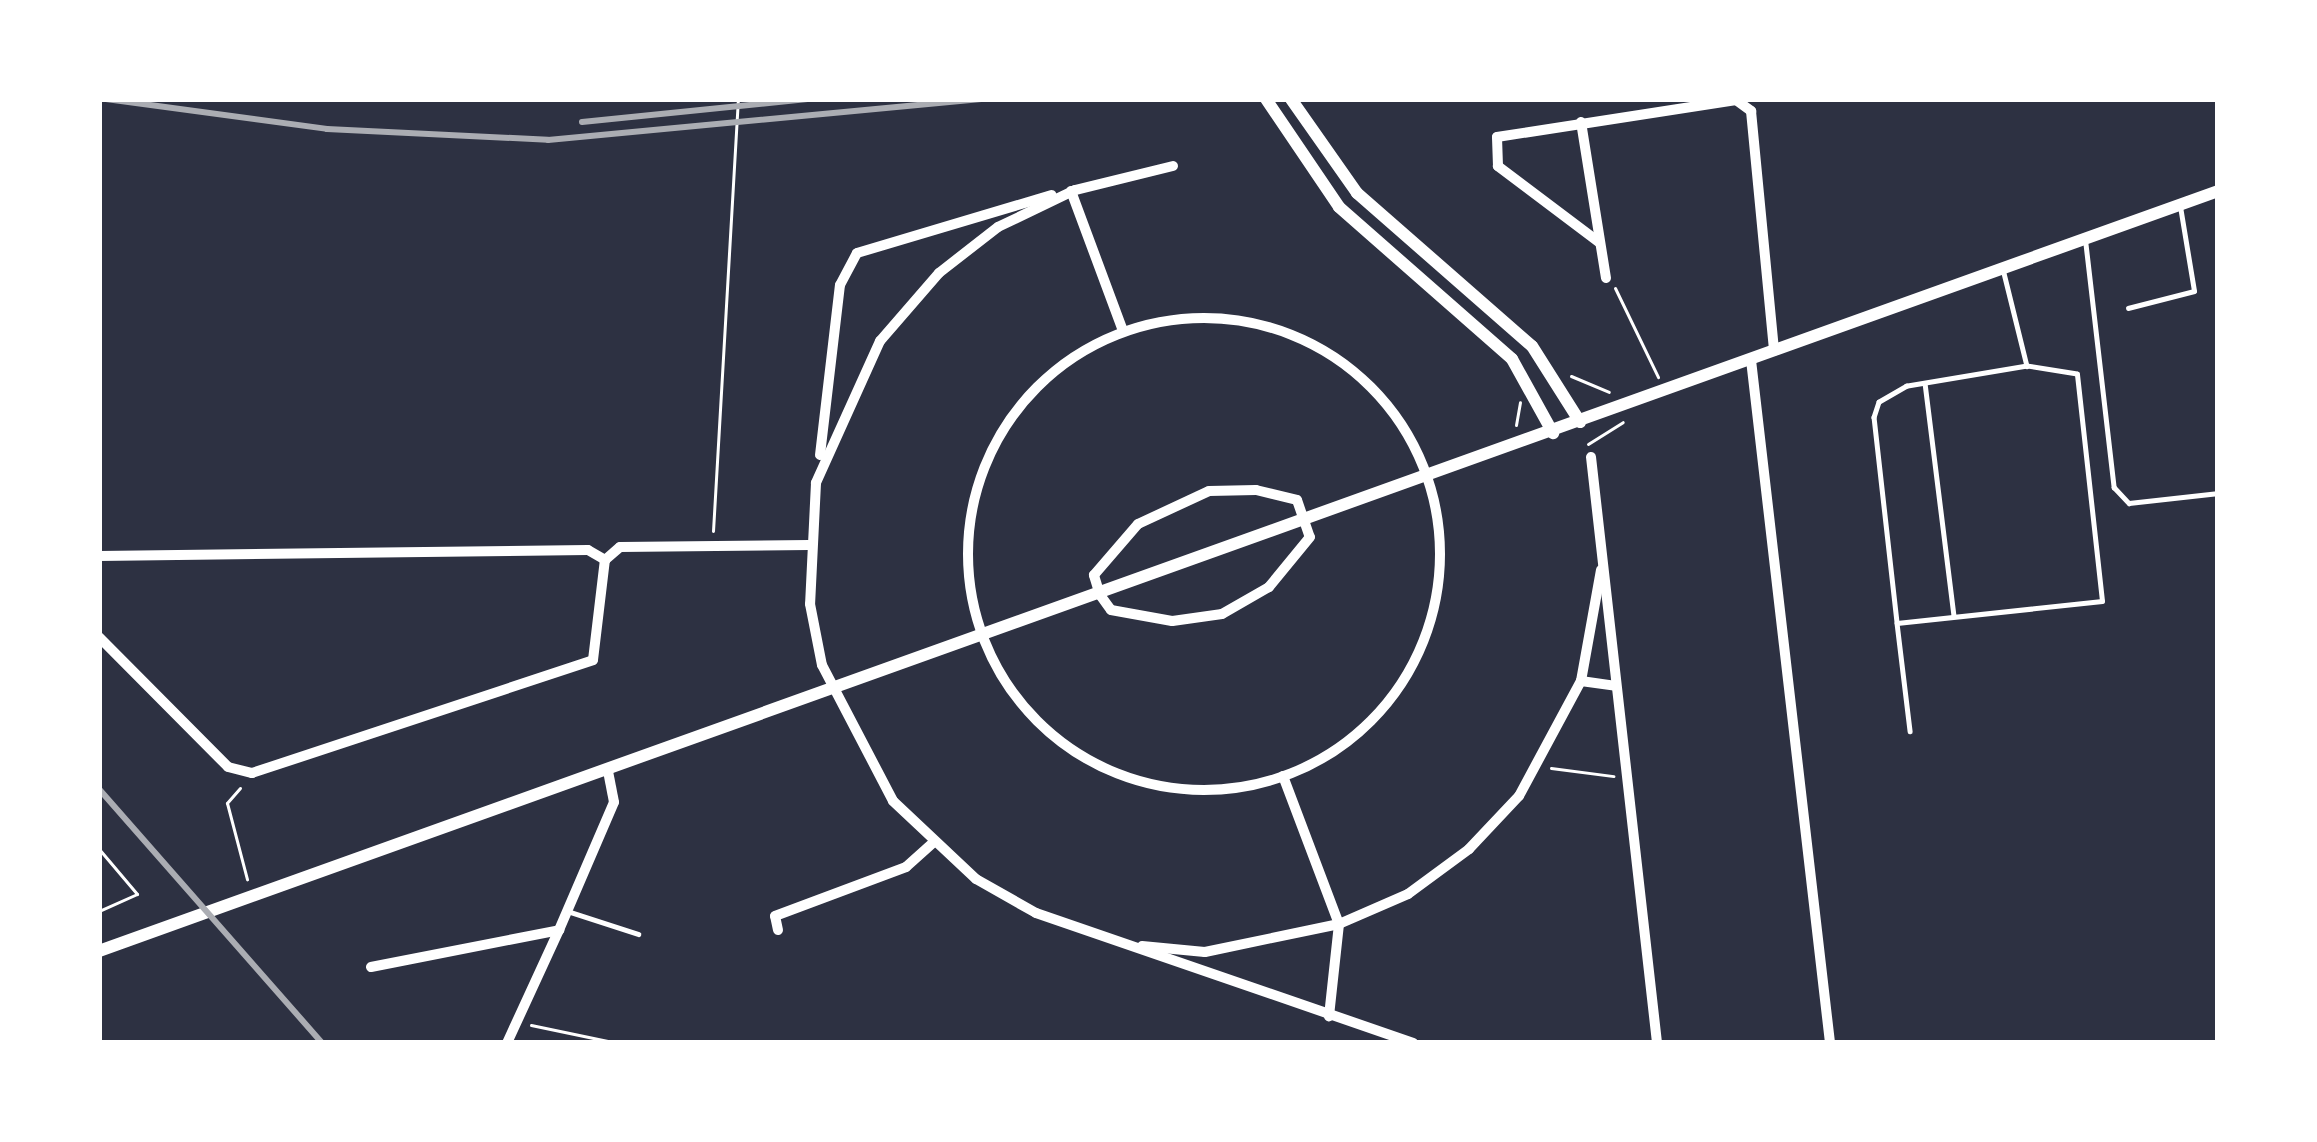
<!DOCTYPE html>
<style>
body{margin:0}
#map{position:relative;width:2317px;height:1142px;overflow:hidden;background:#2d3142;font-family:Rubik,sans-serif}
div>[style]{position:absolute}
.path>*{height:3px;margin:-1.5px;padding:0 1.5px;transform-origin:1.5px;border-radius:1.5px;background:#fff}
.service>*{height:4.5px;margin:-2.25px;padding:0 2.25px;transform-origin:2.25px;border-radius:2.25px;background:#fff}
.minor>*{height:10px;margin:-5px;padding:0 5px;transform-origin:5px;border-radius:5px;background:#fff}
.minor>.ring{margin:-5px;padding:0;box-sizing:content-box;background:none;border:10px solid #fff;border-radius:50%}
.tertiary>*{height:12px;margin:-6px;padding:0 6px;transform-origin:6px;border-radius:6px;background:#fff}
.rail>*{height:6px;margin:-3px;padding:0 3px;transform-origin:3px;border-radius:3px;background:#abadb3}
span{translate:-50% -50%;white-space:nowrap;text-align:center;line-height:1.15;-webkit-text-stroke:12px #fff;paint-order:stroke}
.frame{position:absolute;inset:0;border:102px solid #fff;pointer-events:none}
</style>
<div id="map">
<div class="path">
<i style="left:1615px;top:288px;width:99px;rotate:64.2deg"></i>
<i style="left:1571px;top:376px;width:41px;rotate:22.8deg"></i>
<i style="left:1516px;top:425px;width:23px;rotate:-80deg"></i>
<i style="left:1588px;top:444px;width:41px;rotate:-32.2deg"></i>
<i style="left:713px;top:531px;width:433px;rotate:-86.7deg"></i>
<i style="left:1551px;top:768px;width:63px;rotate:7.4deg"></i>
<i style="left:240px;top:788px;width:20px;rotate:131deg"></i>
<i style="left:227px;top:803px;width:79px;rotate:75.3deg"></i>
<i style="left:99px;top:849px;width:59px;rotate:49.8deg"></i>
<i style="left:137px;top:894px;width:42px;rotate:155.9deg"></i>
<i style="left:531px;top:1025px;width:88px;rotate:11.8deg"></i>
</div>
<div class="service">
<i style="left:2086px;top:244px;width:245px;rotate:83.4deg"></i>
<i style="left:2114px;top:487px;width:22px;rotate:47deg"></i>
<i style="left:2129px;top:503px;width:90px;rotate:-6.4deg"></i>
<i style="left:2004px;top:273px;width:96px;rotate:76.1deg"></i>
<i style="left:2128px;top:308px;width:68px;rotate:-14.4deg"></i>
<i style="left:2194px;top:291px;width:86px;rotate:-99.4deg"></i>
<i style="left:1925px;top:383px;width:234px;rotate:82.9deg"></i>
<i style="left:1897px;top:623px;width:206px;rotate:-6.1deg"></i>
<i style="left:2102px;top:601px;width:228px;rotate:-96.3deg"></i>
<i style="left:2077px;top:374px;width:51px;rotate:-170.9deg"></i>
<i style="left:2027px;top:366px;width:122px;rotate:170.5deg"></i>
<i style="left:1907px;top:386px;width:32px;rotate:150deg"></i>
<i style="left:1879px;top:402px;width:16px;rotate:108deg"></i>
<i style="left:1874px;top:417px;width:207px;rotate:83.6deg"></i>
<i style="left:1897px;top:623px;width:109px;rotate:83.1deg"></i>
<i style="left:567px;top:911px;width:75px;rotate:17.9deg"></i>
</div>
<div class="minor">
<i style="left:1581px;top:122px;width:158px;rotate:80.9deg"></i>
<i style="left:1173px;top:166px;width:101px;rotate:166.2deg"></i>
<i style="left:1075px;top:190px;width:85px;rotate:154.3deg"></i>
<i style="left:998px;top:227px;width:75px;rotate:142.1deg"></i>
<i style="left:939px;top:273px;width:90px;rotate:130.9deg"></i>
<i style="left:880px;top:341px;width:156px;rotate:114.3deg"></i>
<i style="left:816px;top:483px;width:121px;rotate:92.8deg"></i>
<i style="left:810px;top:604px;width:62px;rotate:78.9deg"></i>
<i style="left:822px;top:665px;width:153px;rotate:62.4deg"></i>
<i style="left:893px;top:801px;width:114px;rotate:43.2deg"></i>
<i style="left:976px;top:879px;width:69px;rotate:29.5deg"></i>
<i style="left:1036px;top:913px;width:399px;rotate:19deg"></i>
<i style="left:1071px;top:191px;width:149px;rotate:69.6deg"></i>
<i style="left:1600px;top:243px;width:128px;rotate:-143deg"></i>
<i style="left:1498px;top:166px;width:29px;rotate:-92deg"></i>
<i style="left:1497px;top:137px;width:242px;rotate:-8.8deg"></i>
<i style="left:1736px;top:100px;width:19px;rotate:36deg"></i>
<i style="left:1751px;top:111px;width:241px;rotate:84.5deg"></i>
<i class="ring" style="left:968px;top:318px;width:462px;height:462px"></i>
<i style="left:1751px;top:360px;width:688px;rotate:83.4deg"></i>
<i style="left:820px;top:455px;width:171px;rotate:-83.3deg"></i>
<i style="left:840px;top:285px;width:36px;rotate:-62deg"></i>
<i style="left:857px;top:253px;width:203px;rotate:-16.6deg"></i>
<i style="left:1591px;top:457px;width:590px;rotate:83.57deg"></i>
<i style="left:1256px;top:490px;width:42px;rotate:13.7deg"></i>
<i style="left:1297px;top:500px;width:39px;rotate:71deg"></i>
<i style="left:1310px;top:537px;width:65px;rotate:129.4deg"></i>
<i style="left:1269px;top:587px;width:54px;rotate:150.1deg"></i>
<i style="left:1222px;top:614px;width:50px;rotate:172deg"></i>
<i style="left:1172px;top:621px;width:62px;rotate:-169.8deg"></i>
<i style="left:1111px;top:610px;width:19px;rotate:-126deg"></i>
<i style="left:1100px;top:595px;width:21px;rotate:-107deg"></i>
<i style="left:1094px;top:575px;width:67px;rotate:-49.2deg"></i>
<i style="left:1138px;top:524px;width:78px;rotate:-24.9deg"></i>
<i style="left:1209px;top:491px;width:47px;rotate:-1.2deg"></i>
<i style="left:99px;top:556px;width:489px;rotate:-0.7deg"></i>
<i style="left:588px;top:550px;width:20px;rotate:30deg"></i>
<i style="left:605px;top:560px;width:20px;rotate:-41deg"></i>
<i style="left:620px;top:547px;width:189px;rotate:-0.6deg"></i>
<i style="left:99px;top:637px;width:183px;rotate:45.2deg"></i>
<i style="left:228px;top:767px;width:25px;rotate:14deg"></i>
<i style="left:252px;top:773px;width:359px;rotate:-18.3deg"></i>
<i style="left:593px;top:660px;width:101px;rotate:-83.2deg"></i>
<i style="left:1581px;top:681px;width:35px;rotate:8deg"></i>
<i style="left:1283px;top:776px;width:158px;rotate:69.3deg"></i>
<i style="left:1339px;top:924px;width:93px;rotate:96.2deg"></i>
<i style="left:778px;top:930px;width:14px;rotate:-102deg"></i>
<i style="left:775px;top:916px;width:140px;rotate:-20.5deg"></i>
<i style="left:906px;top:867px;width:36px;rotate:-42deg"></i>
<i style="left:1142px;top:946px;width:63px;rotate:5.4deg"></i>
<i style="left:1205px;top:952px;width:137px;rotate:-11.8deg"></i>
<i style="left:1339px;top:924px;width:75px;rotate:-23.5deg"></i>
<i style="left:1408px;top:894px;width:76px;rotate:-36.4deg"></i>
<i style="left:1469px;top:849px;width:73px;rotate:-46.7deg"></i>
<i style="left:1519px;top:796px;width:131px;rotate:-61.7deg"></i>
<i style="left:1581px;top:681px;width:113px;rotate:-79.8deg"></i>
<i style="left:371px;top:967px;width:192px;rotate:-11.1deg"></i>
<i style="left:559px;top:930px;width:139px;rotate:-66.7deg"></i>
<i style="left:614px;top:802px;width:32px;rotate:-101deg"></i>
<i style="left:507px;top:1043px;width:124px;rotate:-65.3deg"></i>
</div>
<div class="tertiary">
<i style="left:1266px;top:99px;width:130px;rotate:55.9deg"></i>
<i style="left:1339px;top:207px;width:230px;rotate:41.3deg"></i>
<i style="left:1512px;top:359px;width:85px;rotate:61deg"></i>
<i style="left:1291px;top:99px;width:115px;rotate:54.9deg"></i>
<i style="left:1357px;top:193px;width:232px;rotate:41.2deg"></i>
<i style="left:1532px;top:346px;width:90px;rotate:57.7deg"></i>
<i style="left:99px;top:951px;width:2251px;rotate:-19.73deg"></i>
</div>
<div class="rail">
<i style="left:106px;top:99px;width:223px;rotate:7.7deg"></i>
<i style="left:327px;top:129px;width:221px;rotate:2.8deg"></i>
<i style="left:548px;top:140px;width:435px;rotate:-5.4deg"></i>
<i style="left:582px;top:122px;width:229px;rotate:-5.8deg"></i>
<i style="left:99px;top:789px;width:338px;rotate:48.7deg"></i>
</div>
<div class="frame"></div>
</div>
